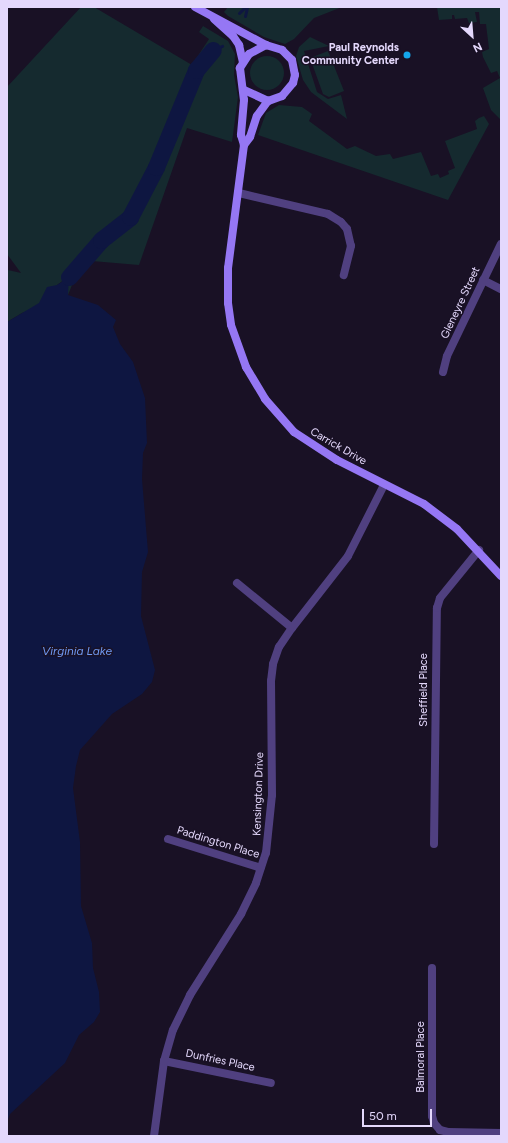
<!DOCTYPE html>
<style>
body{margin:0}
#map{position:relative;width:508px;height:1143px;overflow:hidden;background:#191125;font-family:Figtree,sans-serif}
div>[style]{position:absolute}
.green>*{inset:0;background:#152a2f}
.round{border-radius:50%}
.water>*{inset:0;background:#0e1641}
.stream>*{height:3px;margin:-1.5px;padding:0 1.5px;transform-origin:1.5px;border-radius:1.5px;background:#0e1641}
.river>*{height:17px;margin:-8.5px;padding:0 8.5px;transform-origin:8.5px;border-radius:8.5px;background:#0e1641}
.street>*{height:8px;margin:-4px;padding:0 4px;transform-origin:4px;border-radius:4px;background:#504080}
.secondary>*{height:8px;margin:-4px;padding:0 4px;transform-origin:4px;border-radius:4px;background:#9577f4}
.dots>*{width:11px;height:11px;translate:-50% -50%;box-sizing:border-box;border:2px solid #191125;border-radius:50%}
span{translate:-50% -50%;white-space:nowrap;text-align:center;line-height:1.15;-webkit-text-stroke:3px #191125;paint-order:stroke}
.poi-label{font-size:11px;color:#e4d8fc;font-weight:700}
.right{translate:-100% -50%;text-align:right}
.street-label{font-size:11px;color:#e4d8fc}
.water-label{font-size:12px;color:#6f99f3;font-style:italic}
.frame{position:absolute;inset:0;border:8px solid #e4d8fc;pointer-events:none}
.north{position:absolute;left:452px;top:16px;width:40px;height:40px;-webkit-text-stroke:3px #191125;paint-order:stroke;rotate:154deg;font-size:11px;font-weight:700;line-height:16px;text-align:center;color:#e4d8fc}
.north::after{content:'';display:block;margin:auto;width:14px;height:18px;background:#e4d8fc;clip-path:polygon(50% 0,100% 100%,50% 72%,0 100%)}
.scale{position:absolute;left:362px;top:1109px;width:70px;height:18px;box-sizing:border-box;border:2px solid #e4d8fc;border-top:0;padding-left:5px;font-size:12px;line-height:14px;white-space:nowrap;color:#e4d8fc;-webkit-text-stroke:3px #191125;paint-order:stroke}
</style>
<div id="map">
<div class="green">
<i style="clip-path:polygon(81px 7px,94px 7px,192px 65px,209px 39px,199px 32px,203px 26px,228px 41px,235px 54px,234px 75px,238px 97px,232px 142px,187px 128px,139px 265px,92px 261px,72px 285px,68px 295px,68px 277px,57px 285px,62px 298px,22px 313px,7px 322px,8px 270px,21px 273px,7px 254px,7px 87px)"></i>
<i style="clip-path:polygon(228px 7px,342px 7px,314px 18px,294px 39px,285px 44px,264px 37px,228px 16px,224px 12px)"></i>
<i style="clip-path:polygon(437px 7px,501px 7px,501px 120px,491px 110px,483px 88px,500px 78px,497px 71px,491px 73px,483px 57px,482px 52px,489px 49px,486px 24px,480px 24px,479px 12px,475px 12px,477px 22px,469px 23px,467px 18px,455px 19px,454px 15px,452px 15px,452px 19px,439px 20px)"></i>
<i style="clip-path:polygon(310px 37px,329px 46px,304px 51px,317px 92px,328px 99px,341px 95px,347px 119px,311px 92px,303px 80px,296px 56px,299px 47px)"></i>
<i style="clip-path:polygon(328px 51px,344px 91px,329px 97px,323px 94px,310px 58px)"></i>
<i class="round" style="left:250px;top:56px;width:34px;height:34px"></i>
<i style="clip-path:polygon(279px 105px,302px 107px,312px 114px,309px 121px,347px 149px,355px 146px,376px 156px,390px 154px,393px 159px,421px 152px,431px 176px,438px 174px,440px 178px,449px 174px,448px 171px,455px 168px,445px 141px,477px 129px,475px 121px,479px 118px,484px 116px,489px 124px,448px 200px,258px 135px,266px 113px)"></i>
</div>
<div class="water">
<i style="clip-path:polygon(69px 277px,68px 295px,98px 305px,116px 320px,113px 327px,120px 344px,133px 362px,145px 398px,147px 443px,143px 453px,142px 479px,148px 552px,142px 572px,141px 616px,155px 670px,152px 682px,142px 694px,112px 714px,80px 750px,76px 766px,73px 788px,80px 842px,81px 906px,92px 943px,93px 968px,99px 992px,100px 1012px,94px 1022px,79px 1035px,65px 1063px,10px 1114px,7px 1122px,7px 322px,39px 303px,47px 287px,57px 285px)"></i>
</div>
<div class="stream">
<i style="left:239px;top:13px;width:8px;rotate:-45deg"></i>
<i style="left:245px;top:16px;width:9px;rotate:-77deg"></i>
<i style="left:213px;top:50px;width:10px;rotate:-24deg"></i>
</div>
<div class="river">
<i style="left:69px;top:277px;width:49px;rotate:-49.1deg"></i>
<i style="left:101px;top:240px;width:37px;rotate:-38deg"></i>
<i style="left:130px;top:217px;width:56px;rotate:-62.5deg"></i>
<i style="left:156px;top:167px;width:105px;rotate:-67.6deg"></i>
<i style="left:196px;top:70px;width:26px;rotate:-50deg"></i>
</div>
<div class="street">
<i style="left:239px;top:193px;width:91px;rotate:13.3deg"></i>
<i style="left:328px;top:214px;width:15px;rotate:32deg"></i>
<i style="left:341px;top:222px;width:9px;rotate:49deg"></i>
<i style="left:347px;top:229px;width:17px;rotate:77deg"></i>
<i style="left:351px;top:246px;width:30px;rotate:104deg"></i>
<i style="left:483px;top:280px;width:20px;rotate:27deg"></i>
<i style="left:443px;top:372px;width:16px;rotate:-76deg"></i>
<i style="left:447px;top:356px;width:124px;rotate:-64.3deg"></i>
<i style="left:237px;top:583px;width:71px;rotate:39.3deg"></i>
<i style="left:168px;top:839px;width:97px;rotate:17.3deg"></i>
<i style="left:434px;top:844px;width:236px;rotate:-89.3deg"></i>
<i style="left:437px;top:608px;width:10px;rotate:-73deg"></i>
<i style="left:440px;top:598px;width:62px;rotate:-50.9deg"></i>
<i style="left:432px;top:968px;width:148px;rotate:90deg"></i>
<i style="left:432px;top:1116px;width:7px;rotate:74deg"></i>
<i style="left:434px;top:1123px;width:9px;rotate:49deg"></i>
<i style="left:440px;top:1130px;width:8px;rotate:14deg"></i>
<i style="left:448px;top:1132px;width:53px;rotate:1.1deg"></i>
<i style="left:164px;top:1061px;width:109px;rotate:11.6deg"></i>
<i style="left:154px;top:1136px;width:76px;rotate:-82.4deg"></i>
<i style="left:164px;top:1061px;width:32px;rotate:-74deg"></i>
<i style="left:173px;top:1030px;width:39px;rotate:-64deg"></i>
<i style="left:190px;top:995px;width:96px;rotate:-57.8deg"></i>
<i style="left:241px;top:914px;width:34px;rotate:-64deg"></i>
<i style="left:256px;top:883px;width:32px;rotate:-72deg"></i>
<i style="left:266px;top:853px;width:58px;rotate:-84.1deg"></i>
<i style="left:272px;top:795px;width:114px;rotate:-90.5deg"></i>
<i style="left:271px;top:681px;width:17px;rotate:-83deg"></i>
<i style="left:273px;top:664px;width:18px;rotate:-71deg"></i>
<i style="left:279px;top:647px;width:23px;rotate:-56deg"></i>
<i style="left:292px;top:628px;width:91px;rotate:-52.1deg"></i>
<i style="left:348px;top:556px;width:80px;rotate:-63.1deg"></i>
</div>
<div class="secondary">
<i style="left:195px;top:7px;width:81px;rotate:28.2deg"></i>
<i style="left:266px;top:45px;width:17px;rotate:17deg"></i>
<i style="left:282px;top:50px;width:14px;rotate:45deg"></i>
<i style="left:292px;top:60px;width:15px;rotate:79deg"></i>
<i style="left:295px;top:75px;width:8px;rotate:104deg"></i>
<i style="left:293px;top:83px;width:17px;rotate:130deg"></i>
<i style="left:282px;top:96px;width:15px;rotate:160deg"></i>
<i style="left:268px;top:101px;width:26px;rotate:-155deg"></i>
<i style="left:214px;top:19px;width:25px;rotate:42deg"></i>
<i style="left:233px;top:36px;width:11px;rotate:56deg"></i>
<i style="left:239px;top:45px;width:17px;rotate:77deg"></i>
<i style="left:266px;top:45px;width:19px;rotate:152deg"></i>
<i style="left:249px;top:54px;width:17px;rotate:123deg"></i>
<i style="left:240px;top:68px;width:32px;rotate:83deg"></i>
<i style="left:244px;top:100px;width:35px;rotate:95deg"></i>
<i style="left:241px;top:135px;width:10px;rotate:73deg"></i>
<i style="left:244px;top:145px;width:124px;rotate:97.4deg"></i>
<i style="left:228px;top:268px;width:35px;rotate:90deg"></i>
<i style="left:228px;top:303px;width:22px;rotate:82deg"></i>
<i style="left:231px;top:325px;width:45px;rotate:70.3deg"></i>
<i style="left:246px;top:367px;width:37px;rotate:59deg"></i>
<i style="left:265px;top:399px;width:44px;rotate:48.7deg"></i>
<i style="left:294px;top:432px;width:51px;rotate:33.1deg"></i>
<i style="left:337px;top:460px;width:97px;rotate:26.8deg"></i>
<i style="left:424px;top:504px;width:41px;rotate:37.1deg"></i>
<i style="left:457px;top:529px;width:64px;rotate:46.9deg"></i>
<i style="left:244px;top:145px;width:10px;rotate:-53deg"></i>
<i style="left:250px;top:137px;width:22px;rotate:-72deg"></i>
<i style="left:257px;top:116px;width:19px;rotate:-54deg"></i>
</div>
<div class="dots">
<i style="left:407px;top:55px;background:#14a7ec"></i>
</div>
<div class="poi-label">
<span class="right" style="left:399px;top:55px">Paul Reynolds<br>Community Center</span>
</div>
<div class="street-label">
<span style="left:461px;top:303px;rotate:-65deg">Gleneyre Street</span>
<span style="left:338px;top:447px;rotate:30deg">Carrick Drive</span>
<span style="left:424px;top:690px;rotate:-90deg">Sheffield Place</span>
<span style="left:259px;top:794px;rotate:-88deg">Kensington Drive</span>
<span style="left:218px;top:843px;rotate:17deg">Paddington Place</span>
<span style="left:421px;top:1057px;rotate:-90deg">Balmoral Place</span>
<span style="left:220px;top:1061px;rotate:12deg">Dunfries Place</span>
</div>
<div class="water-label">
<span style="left:77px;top:652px">Virginia Lake</span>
</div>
<div class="frame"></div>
<div class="north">N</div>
<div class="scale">50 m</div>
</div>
